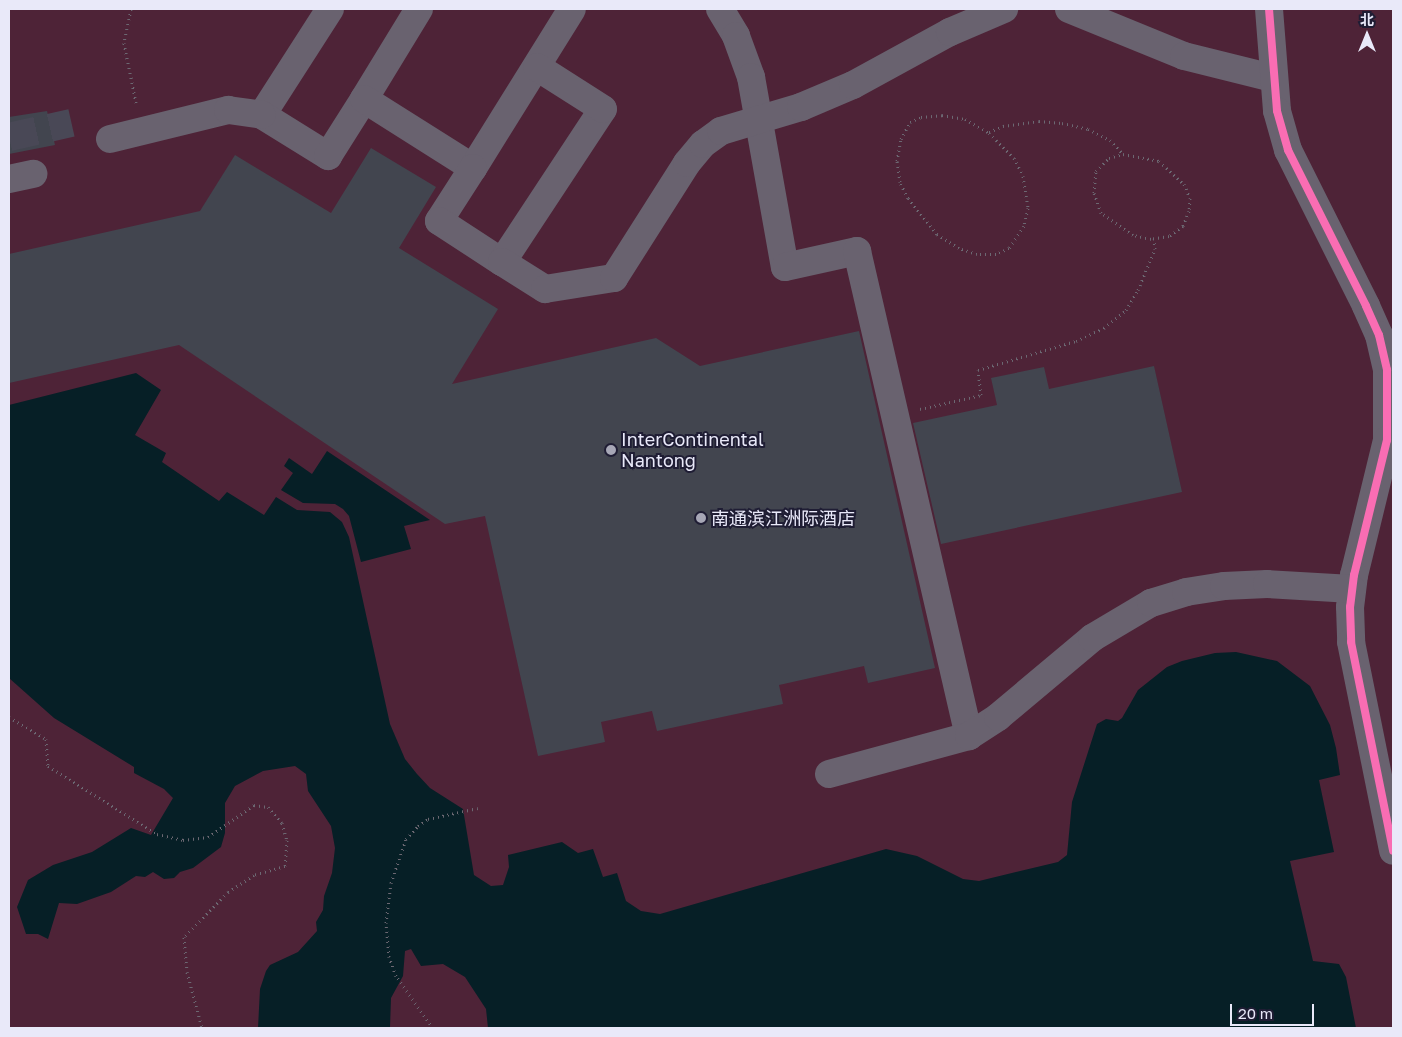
<!DOCTYPE html>
<meta charset="utf-8">
<style>
body{margin:0}
#map{position:relative;width:1402px;height:1037px;overflow:hidden;background:#2d2c39;font-family:"Golos Text","Noto Sans SC",sans-serif}
div>[style]{position:absolute}
.green>*{inset:0;background:#4e2337;transform-origin:0 0}
.water>*{inset:0;background:#061f26}
.building>*{inset:0;background:#42454f}
.minor-tunnel>*{height:28px;margin-top:-14px;transform-origin:0;background:repeating-linear-gradient(90deg,#494856 0 28px,transparent 0 42px)}
.path>*{height:3px;margin-top:-1.5px;transform-origin:0;background:repeating-linear-gradient(90deg,#6c6872 0 1px,transparent 0 5px)}
.minor>*{height:28px;margin:-14px;padding:0 14px;transform-origin:14px;border-radius:14px;background:#69626f}
.cycleway>*{height:8px;margin:-4px;padding:0 4px;transform-origin:4px;border-radius:4px;background:#f96db3}
.dots>*{width:14px;height:14px;translate:-50% -50%;box-sizing:border-box;border:2px solid #1f1d34;border-radius:50%}
span{translate:-50% -50%;white-space:nowrap;text-align:center;line-height:1.15;-webkit-text-stroke:4px #1f1d34;paint-order:stroke}
.poi-label{font-size:18px;color:#e9e9f9}
.left{translate:0 -50%;text-align:left}
.frame{position:absolute;inset:0;border:10px solid #e9e9f9;pointer-events:none}
.north{position:absolute;left:1342px;top:10px;width:50px;height:50px;-webkit-text-stroke:4px #1f1d34;paint-order:stroke;rotate:0deg;font-size:14px;font-weight:700;line-height:20px;text-align:center;color:#e9e9f9}
.north::after{content:'';display:block;margin:auto;width:18px;height:22px;background:#e9e9f9;clip-path:polygon(50% 0,100% 100%,50% 72%,0 100%)}
.scale{position:absolute;left:1230px;top:1004px;width:84px;height:22px;box-sizing:border-box;border:2px solid #e9e9f9;border-top:0;padding-left:6px;font-size:15px;line-height:18px;white-space:nowrap;color:#e9e9f9;-webkit-text-stroke:4px #1f1d34;paint-order:stroke}
</style>
<div id="map">
<div class="green">
<i style="left:9px;top:9px;width:1384px;height:1019px"></i>
</div>
<div class="water">
<i style="clip-path:polygon(136px 373px,161px 390px,135px 435px,166px 453px,162px 462px,219px 501px,227px 492px,264px 515px,276px 497px,297px 510px,330px 512px,342px 522px,349px 537px,390px 724px,405px 759px,417px 774px,430px 788px,463px 809px,474px 875px,491px 886px,503px 885px,509px 867px,508px 855px,562px 842px,578px 853px,593px 849px,603px 877px,617px 873px,626px 901px,641px 911px,660px 914px,886px 849px,917px 856px,963px 879px,979px 881px,1058px 862px,1067px 855px,1072px 802px,1097px 724px,1106px 719px,1118px 721px,1122px 718px,1138px 690px,1167px 667px,1182px 661px,1215px 653px,1236px 652px,1277px 661px,1310px 686px,1330px 725px,1336px 748px,1340px 775px,1319px 780px,1334px 852px,1290px 861px,1313px 961px,1339px 964px,1346px 977px,1356px 1028px,488px 1028px,486px 1009px,465px 977px,443px 964px,421px 966px,411px 949px,405px 951px,403px 976px,391px 998px,390px 1028px,258px 1028px,260px 989px,266px 971px,270px 965px,298px 952px,317px 931px,316px 922px,323px 910px,324px 896px,332px 873px,335px 848px,331px 826px,308px 791px,306px 774px,295px 766px,263px 771px,235px 786px,225px 803px,225px 833px,221px 847px,193px 868px,180px 872px,174px 878px,164px 879px,153px 872px,145px 877px,136px 876px,111px 892px,77px 904px,59px 903px,48px 939px,38px 934px,26px 934px,17px 907px,28px 880px,53px 865px,92px 852px,131px 828px,151px 835px,173px 798px,164px 789px,134px 773px,134px 767px,54px 718px,9px 678px,9px 405px)"></i>
<i style="clip-path:polygon(327px 451px,430px 520px,404px 526px,411px 549px,361px 562px,349px 516px,343px 509px,335px 504px,303px 503px,281px 490px,293px 473px,284px 466px,289px 458px,312px 474px)"></i>
</div>
<div class="building">
<i style="clip-path:polygon(47px 111px,55px 145px,9px 154px,9px 117px)"></i>
<i style="clip-path:polygon(371px 148px,436px 187px,399px 248px,498px 309px,452px 384px,656px 338px,700px 366px,859px 331px,935px 668px,868px 683px,864px 666px,779px 685px,783px 704px,657px 731px,652px 711px,601px 722px,605px 742px,538px 756px,485px 516px,445px 524px,179px 345px,9px 383px,9px 254px,200px 211px,235px 155px,331px 213px)"></i>
<i style="clip-path:polygon(1154px 366px,1182px 492px,941px 544px,913px 423px,997px 405px,991px 378px,1044px 367px,1049px 389px)"></i>
</div>
<div class="minor-tunnel">
<i style="left:9px;top:137px;width:64px;rotate:-12.7deg"></i>
</div>
<div class="path">
<i style="left:131px;top:9px;width:35px;rotate:102deg"></i>
<i style="left:124px;top:43px;width:61px;rotate:78.7deg"></i>
<i style="left:942px;top:115px;width:23px;rotate:10deg"></i>
<i style="left:965px;top:119px;width:28px;rotate:30deg"></i>
<i style="left:989px;top:133px;width:35px;rotate:45deg"></i>
<i style="left:1014px;top:158px;width:20px;rotate:63deg"></i>
<i style="left:1023px;top:176px;width:32px;rotate:81deg"></i>
<i style="left:1028px;top:208px;width:18px;rotate:103deg"></i>
<i style="left:1024px;top:226px;width:27px;rotate:124deg"></i>
<i style="left:1009px;top:248px;width:14px;rotate:155deg"></i>
<i style="left:996px;top:254px;width:19px;rotate:180deg"></i>
<i style="left:977px;top:254px;width:19px;rotate:-162deg"></i>
<i style="left:959px;top:248px;width:26px;rotate:-148deg"></i>
<i style="left:937px;top:234px;width:46px;rotate:-128.9deg"></i>
<i style="left:908px;top:198px;width:18px;rotate:-117deg"></i>
<i style="left:900px;top:182px;width:21px;rotate:-98deg"></i>
<i style="left:897px;top:161px;width:22px;rotate:-80deg"></i>
<i style="left:901px;top:139px;width:19px;rotate:-62deg"></i>
<i style="left:910px;top:122px;width:12px;rotate:-24deg"></i>
<i style="left:921px;top:117px;width:21px;rotate:-5deg"></i>
<i style="left:989px;top:132px;width:15px;rotate:-23deg"></i>
<i style="left:1003px;top:126px;width:36px;rotate:-8deg"></i>
<i style="left:1039px;top:121px;width:23px;rotate:5deg"></i>
<i style="left:1062px;top:123px;width:27px;rotate:13deg"></i>
<i style="left:1088px;top:129px;width:25px;rotate:27deg"></i>
<i style="left:1110px;top:140px;width:19px;rotate:47deg"></i>
<i style="left:1123px;top:154px;width:37px;rotate:11deg"></i>
<i style="left:1159px;top:161px;width:34px;rotate:43deg"></i>
<i style="left:1184px;top:184px;width:15px;rotate:67deg"></i>
<i style="left:1190px;top:198px;width:13px;rotate:94deg"></i>
<i style="left:1189px;top:211px;width:16px;rotate:112deg"></i>
<i style="left:1183px;top:226px;width:17px;rotate:144deg"></i>
<i style="left:1169px;top:236px;width:18px;rotate:171deg"></i>
<i style="left:1151px;top:239px;width:18px;rotate:-167deg"></i>
<i style="left:1133px;top:235px;width:39px;rotate:-145deg"></i>
<i style="left:1101px;top:213px;width:21px;rotate:-109deg"></i>
<i style="left:1094px;top:193px;width:22px;rotate:-85deg"></i>
<i style="left:1096px;top:171px;width:18px;rotate:-45deg"></i>
<i style="left:1109px;top:158px;width:15px;rotate:-16deg"></i>
<i style="left:920px;top:409px;width:63px;rotate:-12.9deg"></i>
<i style="left:981px;top:395px;width:25px;rotate:-97deg"></i>
<i style="left:978px;top:370px;width:102px;rotate:-16.5deg"></i>
<i style="left:1076px;top:341px;width:31px;rotate:-25deg"></i>
<i style="left:1104px;top:328px;width:28px;rotate:-39deg"></i>
<i style="left:1126px;top:310px;width:23px;rotate:-59deg"></i>
<i style="left:1138px;top:290px;width:44px;rotate:-67.5deg"></i>
<i style="left:1155px;top:249px;width:10px;rotate:-96deg"></i>
<i style="left:9px;top:717px;width:43px;rotate:30.7deg"></i>
<i style="left:46px;top:739px;width:27px;rotate:86deg"></i>
<i style="left:48px;top:766px;width:128px;rotate:32deg"></i>
<i style="left:157px;top:834px;width:27px;rotate:13deg"></i>
<i style="left:183px;top:840px;width:25px;rotate:-7deg"></i>
<i style="left:208px;top:837px;width:56px;rotate:-34.8deg"></i>
<i style="left:254px;top:805px;width:14px;rotate:8deg"></i>
<i style="left:268px;top:807px;width:21px;rotate:49deg"></i>
<i style="left:282px;top:823px;width:18px;rotate:74deg"></i>
<i style="left:287px;top:840px;width:26px;rotate:94deg"></i>
<i style="left:285px;top:866px;width:32px;rotate:164deg"></i>
<i style="left:254px;top:875px;width:31px;rotate:147deg"></i>
<i style="left:228px;top:892px;width:63px;rotate:134.4deg"></i>
<i style="left:184px;top:937px;width:35px;rotate:85deg"></i>
<i style="left:187px;top:972px;width:58px;rotate:75deg"></i>
<i style="left:433px;top:1028px;width:64px;rotate:-125.4deg"></i>
<i style="left:396px;top:976px;width:20px;rotate:-110deg"></i>
<i style="left:389px;top:957px;width:34px;rotate:-95deg"></i>
<i style="left:386px;top:923px;width:40px;rotate:-82.9deg"></i>
<i style="left:391px;top:883px;width:46px;rotate:-71.2deg"></i>
<i style="left:406px;top:839px;width:18px;rotate:-47deg"></i>
<i style="left:418px;top:826px;width:12px;rotate:-35deg"></i>
<i style="left:428px;top:819px;width:51px;rotate:-12.4deg"></i>
</div>
<div class="minor">
<i style="left:330px;top:9px;width:126px;rotate:122.7deg"></i>
<i style="left:262px;top:115px;width:78px;rotate:31.8deg"></i>
<i style="left:328px;top:156px;width:67px;rotate:-57.7deg"></i>
<i style="left:419px;top:9px;width:105px;rotate:121.4deg"></i>
<i style="left:364px;top:99px;width:129px;rotate:32.3deg"></i>
<i style="left:473px;top:168px;width:187px;rotate:-58.1deg"></i>
<i style="left:720px;top:9px;width:31px;rotate:59deg"></i>
<i style="left:736px;top:36px;width:44px;rotate:69.9deg"></i>
<i style="left:751px;top:77px;width:193px;rotate:79.9deg"></i>
<i style="left:785px;top:267px;width:74px;rotate:-12.5deg"></i>
<i style="left:857px;top:251px;width:498px;rotate:77deg"></i>
<i style="left:1069px;top:9px;width:124px;rotate:22.2deg"></i>
<i style="left:1184px;top:56px;width:91px;rotate:14deg"></i>
<i style="left:1269px;top:9px;width:102px;rotate:85.5deg"></i>
<i style="left:1277px;top:111px;width:41px;rotate:74.2deg"></i>
<i style="left:1288px;top:150px;width:174px;rotate:63.4deg"></i>
<i style="left:1366px;top:306px;width:32px;rotate:66deg"></i>
<i style="left:1379px;top:335px;width:36px;rotate:77deg"></i>
<i style="left:1387px;top:370px;width:70px;rotate:90deg"></i>
<i style="left:1387px;top:440px;width:139px;rotate:103.7deg"></i>
<i style="left:1354px;top:575px;width:32px;rotate:97deg"></i>
<i style="left:1350px;top:607px;width:35px;rotate:88deg"></i>
<i style="left:1351px;top:642px;width:213px;rotate:78.6deg"></i>
<i style="left:110px;top:139px;width:122px;rotate:-13.8deg"></i>
<i style="left:228px;top:110px;width:34px;rotate:8deg"></i>
<i style="left:473px;top:168px;width:63px;rotate:122.7deg"></i>
<i style="left:439px;top:221px;width:75px;rotate:33.1deg"></i>
<i style="left:502px;top:262px;width:183px;rotate:-56.6deg"></i>
<i style="left:603px;top:109px;width:78px;rotate:-147.5deg"></i>
<i style="left:9px;top:179px;width:25px;rotate:-12deg"></i>
<i style="left:502px;top:262px;width:51px;rotate:32.1deg"></i>
<i style="left:545px;top:289px;width:70px;rotate:-9.1deg"></i>
<i style="left:614px;top:278px;width:136px;rotate:-57.6deg"></i>
<i style="left:687px;top:163px;width:25px;rotate:-50deg"></i>
<i style="left:703px;top:144px;width:22px;rotate:-36deg"></i>
<i style="left:721px;top:131px;width:84px;rotate:-16.7deg"></i>
<i style="left:801px;top:107px;width:56px;rotate:-22.9deg"></i>
<i style="left:853px;top:85px;width:111px;rotate:-28.7deg"></i>
<i style="left:950px;top:32px;width:59px;rotate:-23.1deg"></i>
<i style="left:829px;top:774px;width:145px;rotate:-15.2deg"></i>
<i style="left:969px;top:736px;width:35px;rotate:-33deg"></i>
<i style="left:998px;top:717px;width:123px;rotate:-40deg"></i>
<i style="left:1092px;top:638px;width:69px;rotate:-30.7deg"></i>
<i style="left:1151px;top:603px;width:37px;rotate:-17deg"></i>
<i style="left:1186px;top:592px;width:38px;rotate:-9deg"></i>
<i style="left:1224px;top:586px;width:43px;rotate:-2.7deg"></i>
<i style="left:1267px;top:584px;width:85px;rotate:3.4deg"></i>
</div>
<div class="cycleway">
<i style="left:1269px;top:9px;width:102px;rotate:85.5deg"></i>
<i style="left:1277px;top:111px;width:41px;rotate:74.2deg"></i>
<i style="left:1288px;top:150px;width:174px;rotate:63.4deg"></i>
<i style="left:1366px;top:306px;width:32px;rotate:66deg"></i>
<i style="left:1379px;top:335px;width:36px;rotate:77deg"></i>
<i style="left:1387px;top:370px;width:70px;rotate:90deg"></i>
<i style="left:1387px;top:440px;width:139px;rotate:103.7deg"></i>
<i style="left:1354px;top:575px;width:32px;rotate:97deg"></i>
<i style="left:1350px;top:607px;width:35px;rotate:88deg"></i>
<i style="left:1351px;top:642px;width:213px;rotate:78.6deg"></i>
</div>
<div class="dots">
<i style="left:611px;top:450px;background:#a7a7b6"></i>
<i style="left:701px;top:518px;background:#a7a7b6"></i>
</div>
<div class="poi-label">
<span class="left" style="left:621px;top:450px">InterContinental<br>Nantong</span>
<span class="left" style="left:711px;top:518px">南通滨江洲际酒店</span>
</div>
<div class="frame"></div>
<div class="north">北</div>
<div class="scale">20 m</div>
</div>
